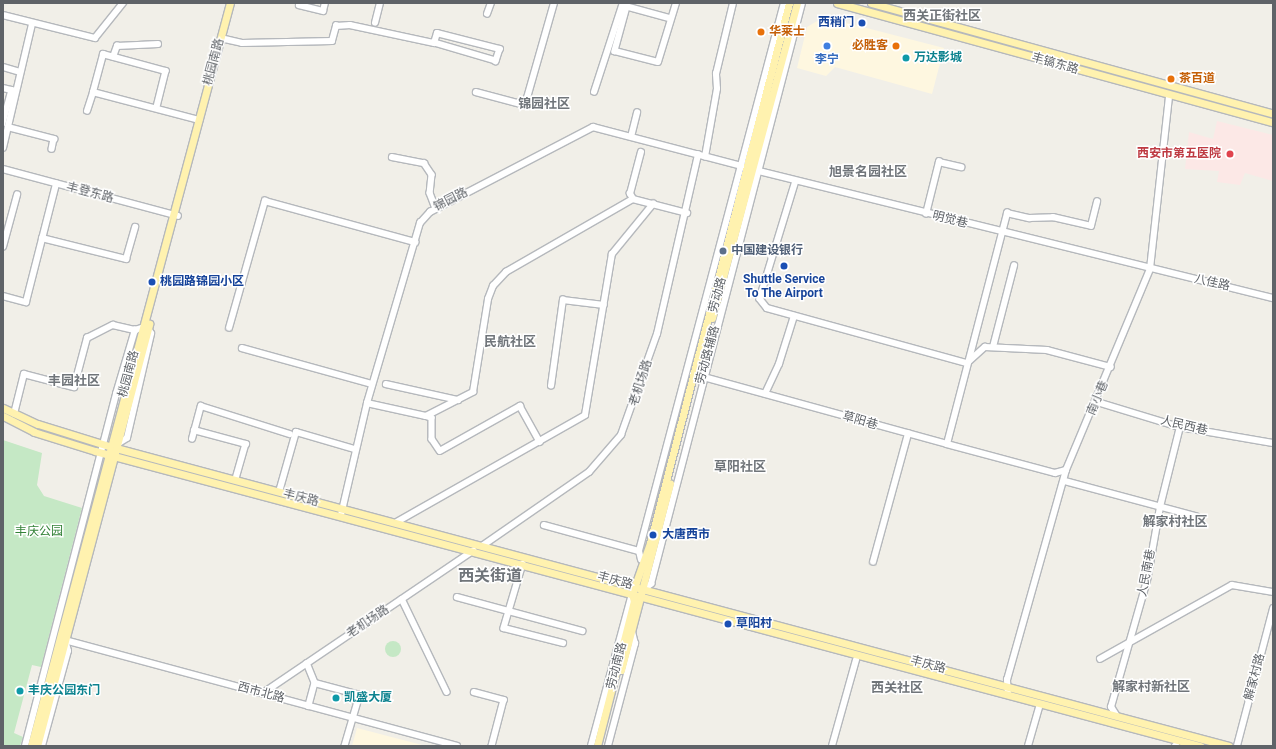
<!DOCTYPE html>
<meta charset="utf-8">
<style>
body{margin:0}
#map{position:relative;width:1276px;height:749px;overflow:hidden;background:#f1efe8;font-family:Roboto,"Noto Sans SC",sans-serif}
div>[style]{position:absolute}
.commercial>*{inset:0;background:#fef7e0}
.medical>*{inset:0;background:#fce8e6}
.green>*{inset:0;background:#c5e8c5}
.round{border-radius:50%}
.roads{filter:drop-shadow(1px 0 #b5b8bc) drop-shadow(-1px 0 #b5b8bc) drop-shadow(0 1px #b5b8bc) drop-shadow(0 -1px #b5b8bc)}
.minor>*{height:5.5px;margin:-2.75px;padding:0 2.75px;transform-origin:2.75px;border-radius:2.75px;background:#fff}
.major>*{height:7px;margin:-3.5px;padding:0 3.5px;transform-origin:3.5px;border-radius:3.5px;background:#fff2af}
.dots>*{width:11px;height:11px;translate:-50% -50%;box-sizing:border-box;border:2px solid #fff;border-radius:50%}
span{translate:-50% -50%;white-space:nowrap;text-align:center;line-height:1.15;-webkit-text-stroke:3px #fff;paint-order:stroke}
.transit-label{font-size:12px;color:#164399;font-weight:700}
.right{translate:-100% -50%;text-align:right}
.left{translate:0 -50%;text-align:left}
.food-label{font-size:12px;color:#c56008;font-weight:700}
.culture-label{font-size:12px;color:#0d838f;font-weight:700}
.shop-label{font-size:12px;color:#366cbe;font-weight:700}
.street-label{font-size:12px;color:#5f6368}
.health-label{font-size:12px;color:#be3a42;font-weight:700}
.service-label{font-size:12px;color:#4e5e75;font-weight:700}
.park-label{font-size:12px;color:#348238}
.neighbourhood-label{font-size:13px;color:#70757a;font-weight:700}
.district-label{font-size:16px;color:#70757a;font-weight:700}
.frame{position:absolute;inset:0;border:4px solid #5f6368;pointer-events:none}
</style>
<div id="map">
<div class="commercial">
<i style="clip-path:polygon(824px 17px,944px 48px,932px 94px,835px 67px,826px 76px,797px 68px,807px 27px)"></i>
<i style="clip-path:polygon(357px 728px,426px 746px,352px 746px)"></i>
</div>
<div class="medical">
<i style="clip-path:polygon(1217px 121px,1273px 135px,1273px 181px,1245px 173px,1240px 185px,1217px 182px,1219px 171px,1185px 169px,1189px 132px,1213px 139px)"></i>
</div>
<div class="green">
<i style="clip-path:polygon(3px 440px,42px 453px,37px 485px,44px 496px,82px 508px,41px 667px,32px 665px,14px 733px,23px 737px,20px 746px,3px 746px)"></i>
<i class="round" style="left:385px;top:641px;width:16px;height:16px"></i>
</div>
<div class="roads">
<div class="minor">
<i style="left:299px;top:5px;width:25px;rotate:14deg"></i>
<i style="left:323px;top:11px;width:8px;rotate:-76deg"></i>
<i style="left:487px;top:14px;width:12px;rotate:-70deg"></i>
<i style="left:3px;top:15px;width:95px;rotate:14deg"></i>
<i style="left:95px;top:38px;width:45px;rotate:-51.3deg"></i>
<i style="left:671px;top:19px;width:46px;rotate:-164.7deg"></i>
<i style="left:627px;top:7px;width:46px;rotate:105.3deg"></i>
<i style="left:615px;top:51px;width:44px;rotate:14.3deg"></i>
<i style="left:658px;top:62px;width:62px;rotate:-73deg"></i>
<i style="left:375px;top:23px;width:21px;rotate:-76deg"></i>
<i style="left:225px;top:39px;width:17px;rotate:13deg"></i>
<i style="left:242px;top:43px;width:90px;rotate:-1.3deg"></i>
<i style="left:332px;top:41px;width:16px;rotate:-75deg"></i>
<i style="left:336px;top:26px;width:14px;rotate:-4deg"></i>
<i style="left:350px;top:25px;width:86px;rotate:12.1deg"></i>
<i style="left:434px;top:43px;width:10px;rotate:-73deg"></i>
<i style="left:437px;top:33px;width:65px;rotate:14.3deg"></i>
<i style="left:500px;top:49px;width:13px;rotate:108deg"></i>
<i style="left:496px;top:61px;width:65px;rotate:-163.8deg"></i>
<i style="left:113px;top:57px;width:12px;rotate:-70deg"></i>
<i style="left:117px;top:46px;width:41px;rotate:-2.8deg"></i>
<i style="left:3px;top:67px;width:18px;rotate:16deg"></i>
<i style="left:3px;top:88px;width:9px;rotate:13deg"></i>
<i style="left:12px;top:90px;width:35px;rotate:105deg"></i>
<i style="left:93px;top:92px;width:39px;rotate:-75deg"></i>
<i style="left:103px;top:54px;width:65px;rotate:15.1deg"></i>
<i style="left:166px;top:71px;width:38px;rotate:104deg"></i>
<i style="left:476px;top:92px;width:51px;rotate:14.9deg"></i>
<i style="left:525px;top:105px;width:106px;rotate:-74.1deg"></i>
<i style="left:594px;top:92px;width:94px;rotate:-72deg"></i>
<i style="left:87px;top:111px;width:20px;rotate:-72deg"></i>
<i style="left:93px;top:92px;width:110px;rotate:14.8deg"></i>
<i style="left:8px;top:127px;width:48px;rotate:14.6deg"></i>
<i style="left:54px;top:139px;width:10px;rotate:101deg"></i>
<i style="left:631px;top:137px;width:25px;rotate:-76deg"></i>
<i style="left:3px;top:148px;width:127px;rotate:-76.8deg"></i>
<i style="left:392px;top:157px;width:33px;rotate:11deg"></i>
<i style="left:424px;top:163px;width:14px;rotate:56deg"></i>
<i style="left:432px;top:175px;width:18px;rotate:96deg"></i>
<i style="left:430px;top:193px;width:17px;rotate:69deg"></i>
<i style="left:705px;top:157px;width:69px;rotate:-80deg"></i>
<i style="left:717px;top:89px;width:15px;rotate:-94deg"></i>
<i style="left:716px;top:74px;width:73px;rotate:-76.5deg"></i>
<i style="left:3px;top:169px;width:181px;rotate:15deg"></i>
<i style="left:755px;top:170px;width:534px;rotate:13.88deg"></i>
<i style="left:796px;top:181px;width:123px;rotate:107deg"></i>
<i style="left:760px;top:299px;width:11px;rotate:52deg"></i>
<i style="left:767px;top:308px;width:207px;rotate:15.4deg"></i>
<i style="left:967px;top:363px;width:24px;rotate:-42deg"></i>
<i style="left:985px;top:347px;width:62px;rotate:2.8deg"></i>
<i style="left:1047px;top:350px;width:66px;rotate:14.9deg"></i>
<i style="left:633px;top:199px;width:6px;rotate:-121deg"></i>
<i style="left:630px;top:194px;width:43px;rotate:-75.3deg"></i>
<i style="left:926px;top:214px;width:54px;rotate:-76deg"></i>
<i style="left:939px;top:162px;width:23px;rotate:13deg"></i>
<i style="left:42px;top:238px;width:87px;rotate:14deg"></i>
<i style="left:126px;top:259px;width:33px;rotate:-74deg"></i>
<i style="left:3px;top:247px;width:54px;rotate:-74.9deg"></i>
<i style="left:3px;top:296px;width:24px;rotate:15deg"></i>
<i style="left:26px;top:302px;width:122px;rotate:-75.7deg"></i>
<i style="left:229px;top:328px;width:132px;rotate:-74.2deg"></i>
<i style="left:265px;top:201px;width:156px;rotate:15.3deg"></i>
<i style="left:993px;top:347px;width:84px;rotate:-75.5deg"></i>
<i style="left:242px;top:348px;width:135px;rotate:15.5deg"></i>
<i style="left:693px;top:374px;width:263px;rotate:15.4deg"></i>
<i style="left:947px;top:444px;width:239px;rotate:-75.4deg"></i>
<i style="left:1007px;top:213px;width:23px;rotate:13deg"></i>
<i style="left:1029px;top:218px;width:24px;rotate:-2deg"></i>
<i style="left:1053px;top:217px;width:39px;rotate:13deg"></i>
<i style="left:1091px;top:226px;width:25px;rotate:-76deg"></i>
<i style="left:386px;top:384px;width:74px;rotate:12.5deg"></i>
<i style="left:551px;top:386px;width:87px;rotate:-82.1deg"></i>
<i style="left:563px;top:300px;width:41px;rotate:7deg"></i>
<i style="left:765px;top:394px;width:33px;rotate:-65deg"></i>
<i style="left:779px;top:364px;width:50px;rotate:-72.6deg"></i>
<i style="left:1097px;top:402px;width:87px;rotate:16.8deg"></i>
<i style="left:1180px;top:427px;width:94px;rotate:9.8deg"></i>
<i style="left:367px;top:403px;width:60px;rotate:12.4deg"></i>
<i style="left:426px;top:416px;width:53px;rotate:-27.1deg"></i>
<i style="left:473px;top:392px;width:94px;rotate:-80.8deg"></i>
<i style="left:488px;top:299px;width:14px;rotate:-69deg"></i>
<i style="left:493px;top:286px;width:19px;rotate:-47deg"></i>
<i style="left:506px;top:272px;width:146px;rotate:-29.9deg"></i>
<i style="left:633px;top:199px;width:56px;rotate:14.5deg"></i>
<i style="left:14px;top:414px;width:41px;rotate:-76deg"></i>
<i style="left:24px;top:374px;width:52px;rotate:14.6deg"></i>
<i style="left:74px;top:387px;width:51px;rotate:-75.1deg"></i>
<i style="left:87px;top:338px;width:29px;rotate:-27deg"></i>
<i style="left:113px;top:325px;width:23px;rotate:13deg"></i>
<i style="left:426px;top:416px;width:6px;rotate:18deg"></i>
<i style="left:432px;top:418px;width:21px;rotate:90deg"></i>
<i style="left:432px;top:439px;width:14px;rotate:56deg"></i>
<i style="left:440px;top:451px;width:92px;rotate:-29.4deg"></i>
<i style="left:520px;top:406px;width:41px;rotate:60.9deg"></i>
<i style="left:194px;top:430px;width:54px;rotate:15.1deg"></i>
<i style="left:246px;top:444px;width:37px;rotate:106deg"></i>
<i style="left:192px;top:439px;width:34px;rotate:-75deg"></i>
<i style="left:201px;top:406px;width:93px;rotate:17.5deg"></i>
<i style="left:119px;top:443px;width:9px;rotate:-32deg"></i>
<i style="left:127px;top:438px;width:107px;rotate:-77deg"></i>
<i style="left:151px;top:334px;width:7px;rotate:-117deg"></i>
<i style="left:947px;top:444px;width:112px;rotate:15deg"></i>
<i style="left:1055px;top:473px;width:11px;rotate:-15deg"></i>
<i style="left:1065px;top:481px;width:136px;rotate:15deg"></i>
<i style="left:279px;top:492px;width:62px;rotate:-74.2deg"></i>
<i style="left:296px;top:432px;width:61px;rotate:16.1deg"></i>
<i style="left:341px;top:515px;width:115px;rotate:-76.9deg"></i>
<i style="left:367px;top:403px;width:188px;rotate:-73.6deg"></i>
<i style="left:420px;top:223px;width:15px;rotate:-48deg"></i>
<i style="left:430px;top:212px;width:184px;rotate:-27.5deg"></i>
<i style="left:593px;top:127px;width:158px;rotate:14.7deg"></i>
<i style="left:397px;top:522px;width:216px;rotate:-29.6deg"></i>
<i style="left:585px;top:415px;width:163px;rotate:-80.5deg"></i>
<i style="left:612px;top:254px;width:65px;rotate:-50.6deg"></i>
<i style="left:544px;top:525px;width:98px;rotate:15.3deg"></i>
<i style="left:482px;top:546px;width:130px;rotate:-34.7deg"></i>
<i style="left:589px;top:472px;width:49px;rotate:-49.1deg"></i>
<i style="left:621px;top:435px;width:107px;rotate:-70.4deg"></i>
<i style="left:657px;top:334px;width:184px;rotate:-77.1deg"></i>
<i style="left:641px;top:560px;width:9px;rotate:-103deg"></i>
<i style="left:639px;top:551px;width:567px;rotate:-75.18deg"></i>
<i style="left:873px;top:562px;width:133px;rotate:-74.7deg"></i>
<i style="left:523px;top:564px;width:67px;rotate:106.5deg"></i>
<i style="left:504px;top:628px;width:61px;rotate:14.3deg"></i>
<i style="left:644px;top:589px;width:9px;rotate:-36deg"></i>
<i style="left:651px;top:584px;width:600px;rotate:-75.43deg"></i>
<i style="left:457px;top:597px;width:130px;rotate:15.2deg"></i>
<i style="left:402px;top:599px;width:103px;rotate:64.2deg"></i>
<i style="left:1100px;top:659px;width:151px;rotate:-29.3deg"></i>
<i style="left:1232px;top:585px;width:42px;rotate:9.7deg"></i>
<i style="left:307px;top:663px;width:22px;rotate:68deg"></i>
<i style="left:315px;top:683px;width:24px;rotate:105deg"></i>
<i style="left:315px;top:683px;width:47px;rotate:14.9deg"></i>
<i style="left:360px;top:695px;width:53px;rotate:106.4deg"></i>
<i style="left:474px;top:692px;width:31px;rotate:15deg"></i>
<i style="left:504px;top:700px;width:48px;rotate:104.6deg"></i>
<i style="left:263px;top:693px;width:254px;rotate:-34.1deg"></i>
<i style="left:1008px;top:695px;width:15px;rotate:-94deg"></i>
<i style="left:1007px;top:680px;width:218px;rotate:-74.3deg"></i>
<i style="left:1066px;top:470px;width:218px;rotate:-67.3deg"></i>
<i style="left:1150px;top:269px;width:174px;rotate:-83.7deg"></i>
<i style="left:1116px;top:715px;width:9px;rotate:-122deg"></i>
<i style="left:1111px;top:707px;width:131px;rotate:-74.1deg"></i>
<i style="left:1147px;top:581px;width:75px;rotate:-80deg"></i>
<i style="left:1160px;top:507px;width:82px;rotate:-76deg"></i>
<i style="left:25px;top:746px;width:364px;rotate:-75.5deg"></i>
<i style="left:116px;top:394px;width:67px;rotate:-73.5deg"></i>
<i style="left:135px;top:330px;width:9px;rotate:-18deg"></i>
<i style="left:42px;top:746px;width:98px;rotate:-74.7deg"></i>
<i style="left:68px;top:651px;width:11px;rotate:-105deg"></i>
<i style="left:65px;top:640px;width:406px;rotate:15.1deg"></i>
<i style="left:591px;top:746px;width:157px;rotate:-74.9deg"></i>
<i style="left:608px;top:746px;width:106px;rotate:-75.2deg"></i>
<i style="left:635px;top:644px;width:12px;rotate:-104deg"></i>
<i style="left:832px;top:746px;width:89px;rotate:-74.4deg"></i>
<i style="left:1028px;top:746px;width:40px;rotate:-74deg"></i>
<i style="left:1175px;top:746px;width:1px;rotate:-45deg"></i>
<i style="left:1237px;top:746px;width:142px;rotate:-75.3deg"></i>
</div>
<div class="major">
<i style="left:837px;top:3px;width:452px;rotate:15.3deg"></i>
<i style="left:871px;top:3px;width:417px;rotate:15.4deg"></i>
<i style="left:712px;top:318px;width:326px;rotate:-74.9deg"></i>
<i style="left:3px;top:408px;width:38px;rotate:25deg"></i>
<i style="left:38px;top:424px;width:77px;rotate:17.3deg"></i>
<i style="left:112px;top:447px;width:1156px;rotate:14.99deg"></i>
<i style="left:3px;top:416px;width:35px;rotate:27deg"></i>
<i style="left:34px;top:432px;width:64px;rotate:17.3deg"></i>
<i style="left:95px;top:451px;width:1144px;rotate:14.95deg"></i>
<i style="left:621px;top:670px;width:193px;rotate:-75.3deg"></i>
<i style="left:31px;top:746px;width:769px;rotate:-75.01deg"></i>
<i style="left:37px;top:746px;width:437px;rotate:-75.1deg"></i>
<i style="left:597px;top:746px;width:150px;rotate:-75.7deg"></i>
<i style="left:634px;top:601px;width:7px;rotate:-106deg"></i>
<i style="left:632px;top:594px;width:54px;rotate:-70.6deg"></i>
<i style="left:650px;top:543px;width:558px;rotate:-75.57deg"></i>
</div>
</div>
<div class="dots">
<i style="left:862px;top:23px;background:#1a4fb4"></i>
<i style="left:761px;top:32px;background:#e8710a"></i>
<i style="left:827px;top:46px;background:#3f7fe0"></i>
<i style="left:896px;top:46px;background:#e8710a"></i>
<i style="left:906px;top:58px;background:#0f9aa8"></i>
<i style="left:1171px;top:79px;background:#e8710a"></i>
<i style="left:1230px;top:154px;background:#e0444e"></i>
<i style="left:723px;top:251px;background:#5c6f8a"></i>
<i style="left:784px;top:266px;background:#1a4fb4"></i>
<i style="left:152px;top:282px;background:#1a4fb4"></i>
<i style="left:653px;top:535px;background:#1a4fb4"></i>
<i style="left:728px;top:624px;background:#1a4fb4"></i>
<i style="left:20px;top:691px;background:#0f9aa8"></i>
<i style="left:336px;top:698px;background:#0f9aa8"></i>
</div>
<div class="transit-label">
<span class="right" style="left:854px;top:23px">西稍门</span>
<span style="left:784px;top:287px">Shuttle Service<br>To The Airport</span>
<span class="left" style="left:160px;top:282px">桃园路锦园小区</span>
<span class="left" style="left:662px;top:535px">大唐西市</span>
<span class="left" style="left:736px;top:624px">草阳村</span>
</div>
<div class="food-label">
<span class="left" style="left:769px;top:32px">华莱士</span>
<span class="right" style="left:888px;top:46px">必胜客</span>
<span class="left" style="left:1179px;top:79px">茶百道</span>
</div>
<div class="culture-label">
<span class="left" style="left:914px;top:58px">万达影城</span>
<span class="left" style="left:28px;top:691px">丰庆公园东门</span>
<span class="left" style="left:344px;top:698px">凯盛大厦</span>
</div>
<div class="shop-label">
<span style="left:827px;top:60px">李宁</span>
</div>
<div class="street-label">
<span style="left:214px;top:62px;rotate:-75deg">桃园南路</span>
<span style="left:1055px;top:64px;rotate:16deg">丰镐东路</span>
<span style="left:90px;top:193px;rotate:15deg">丰登东路</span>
<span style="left:451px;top:200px;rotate:-27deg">锦园路</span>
<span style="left:950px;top:220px;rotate:14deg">明觉巷</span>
<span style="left:1212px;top:283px;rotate:13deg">八佳路</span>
<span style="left:718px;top:295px;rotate:-75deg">劳动路</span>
<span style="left:708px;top:355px;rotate:-75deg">劳动路辅路</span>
<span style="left:129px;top:374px;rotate:-75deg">桃园南路</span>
<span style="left:641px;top:383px;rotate:-72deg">老机场路</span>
<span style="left:1098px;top:398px;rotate:-67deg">南小巷</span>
<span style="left:860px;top:421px;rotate:16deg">草阳巷</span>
<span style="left:1184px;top:426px;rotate:13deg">人民西巷</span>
<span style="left:301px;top:498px;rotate:15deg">丰庆路</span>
<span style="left:1147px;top:573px;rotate:-79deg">人民南巷</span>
<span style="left:615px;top:581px;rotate:15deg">丰庆路</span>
<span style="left:368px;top:622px;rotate:-34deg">老机场路</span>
<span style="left:928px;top:665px;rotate:15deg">丰庆路</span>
<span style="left:617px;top:666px;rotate:-76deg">劳动南路</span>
<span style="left:1255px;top:677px;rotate:-75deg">解家村路</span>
<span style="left:261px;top:693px;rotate:15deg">西市北路</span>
</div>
<div class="health-label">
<span class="right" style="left:1221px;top:154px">西安市第五医院</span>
</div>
<div class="service-label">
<span class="left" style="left:731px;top:251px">中国建设银行</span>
</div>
<div class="park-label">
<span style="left:39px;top:532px">丰庆公园</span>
</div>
<div class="neighbourhood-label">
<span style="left:942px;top:16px">西关正街社区</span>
<span style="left:544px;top:104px">锦园社区</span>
<span style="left:868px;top:172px">旭景名园社区</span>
<span style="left:510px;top:342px">民航社区</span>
<span style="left:74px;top:381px">丰园社区</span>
<span style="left:740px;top:467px">草阳社区</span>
<span style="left:1175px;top:522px">解家村社区</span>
<span style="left:1151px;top:687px">解家村新社区</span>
<span style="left:897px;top:688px">西关社区</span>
</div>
<div class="district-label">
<span style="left:490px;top:576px">西关街道</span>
</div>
<div class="frame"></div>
</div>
